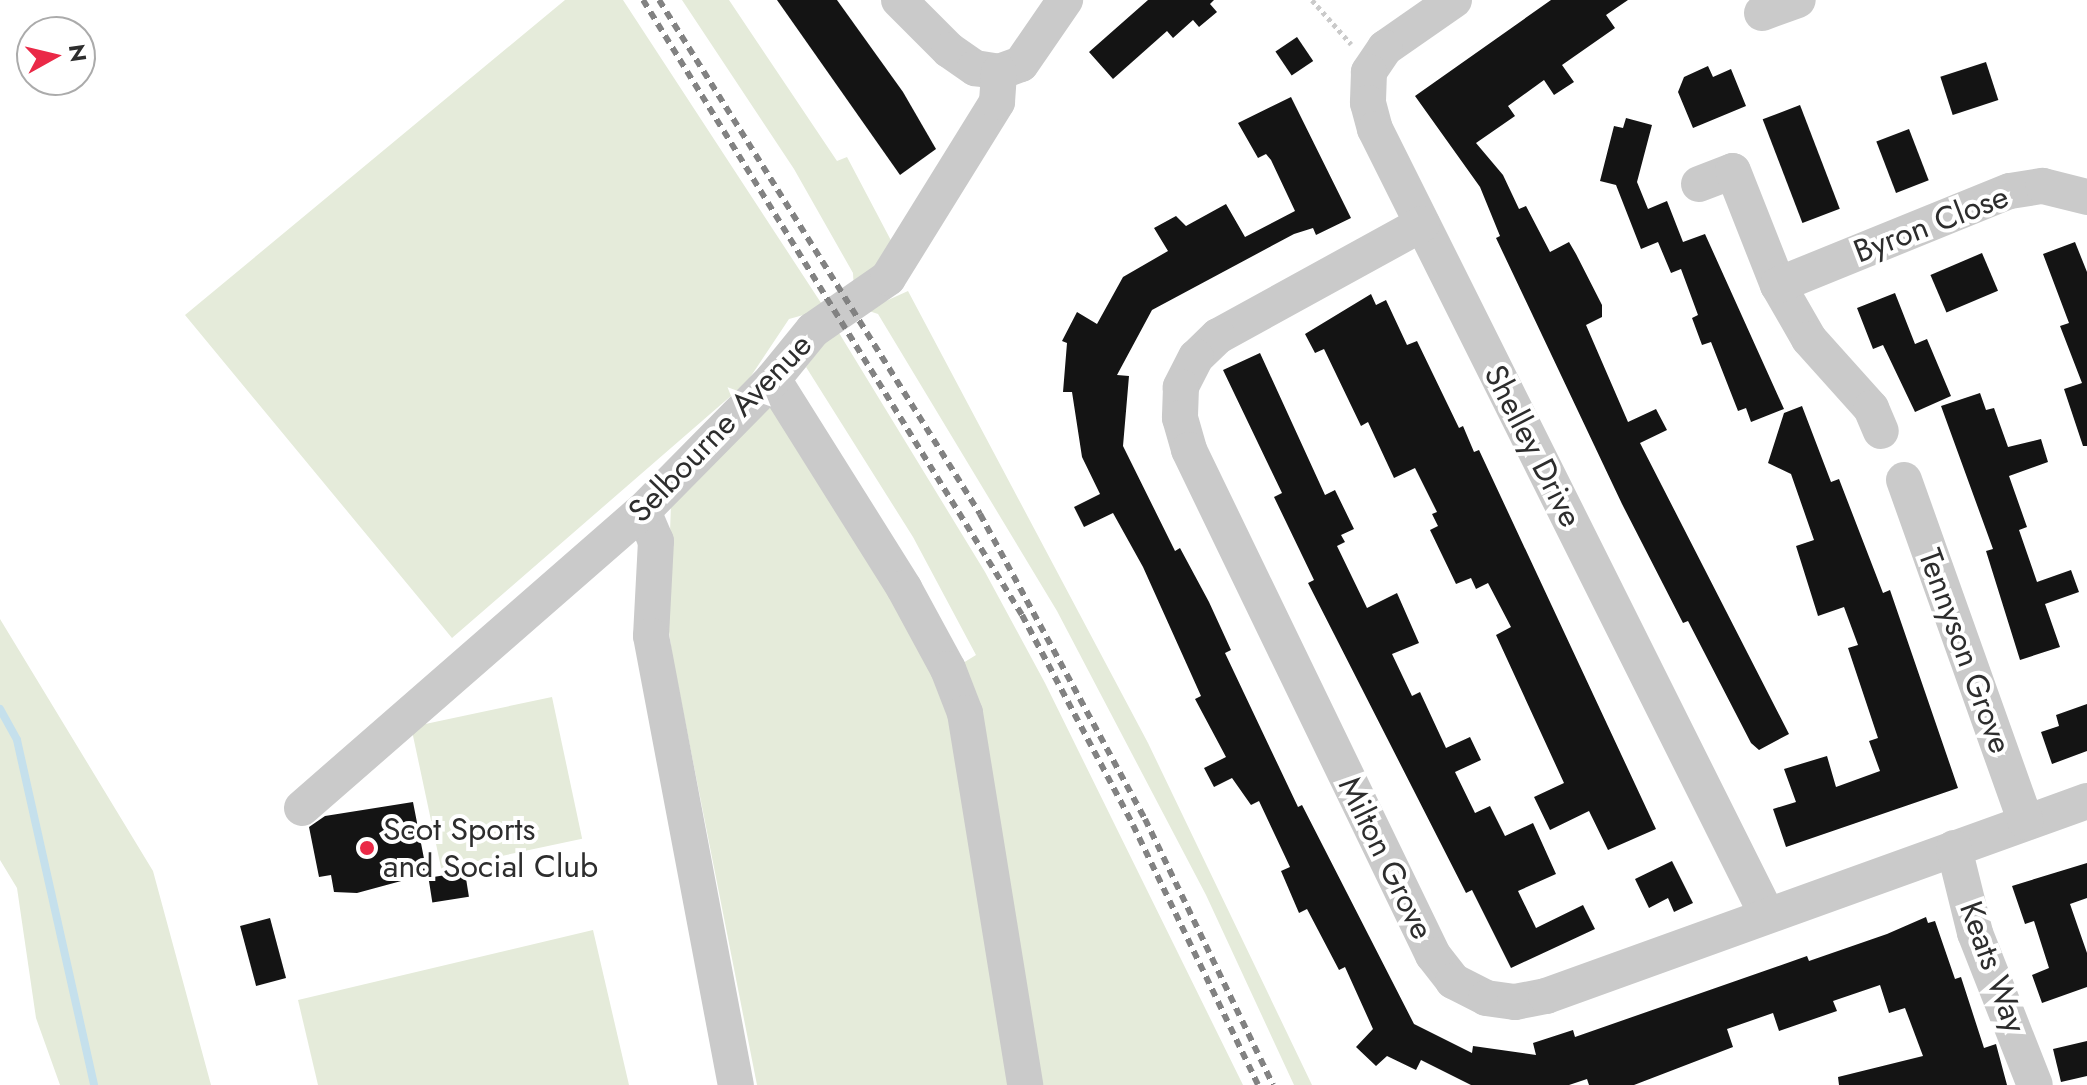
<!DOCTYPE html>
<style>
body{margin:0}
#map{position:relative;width:2087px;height:1085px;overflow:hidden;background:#fff;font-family:Jost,sans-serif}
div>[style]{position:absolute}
.green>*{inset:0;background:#e5ebda;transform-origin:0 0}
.stream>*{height:8px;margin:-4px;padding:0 4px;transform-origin:4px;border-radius:4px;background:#c5e0ec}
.building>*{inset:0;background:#141414;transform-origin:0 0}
.path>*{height:5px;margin-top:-2.5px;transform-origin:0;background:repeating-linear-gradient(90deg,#cacaca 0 4px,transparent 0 8px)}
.minor>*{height:36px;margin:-18px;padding:0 18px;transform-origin:18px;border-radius:18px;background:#cacaca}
.rail>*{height:6px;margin-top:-3px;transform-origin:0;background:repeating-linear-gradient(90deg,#828282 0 8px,transparent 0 14px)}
.dots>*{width:22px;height:22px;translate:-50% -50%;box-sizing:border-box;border:4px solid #fff;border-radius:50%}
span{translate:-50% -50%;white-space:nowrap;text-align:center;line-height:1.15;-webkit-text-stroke:8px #fff;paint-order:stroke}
.street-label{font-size:32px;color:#2d2d2d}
.poi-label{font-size:32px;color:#2d2d2d}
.left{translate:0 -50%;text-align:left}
.north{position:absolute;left:16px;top:16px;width:80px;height:80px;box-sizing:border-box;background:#fff;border:2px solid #ababab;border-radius:50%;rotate:82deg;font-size:22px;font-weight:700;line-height:32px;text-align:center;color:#2d2d2d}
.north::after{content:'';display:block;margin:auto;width:28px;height:36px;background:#ea2947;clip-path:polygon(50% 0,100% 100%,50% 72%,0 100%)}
</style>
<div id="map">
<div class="green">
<i style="clip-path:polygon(565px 0,623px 0,825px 309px,789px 319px,747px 382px,452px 638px,185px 315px)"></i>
<i style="clip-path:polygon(682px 0,729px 0,837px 161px,847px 157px,896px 250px,854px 292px,853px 273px,794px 169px)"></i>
<i style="clip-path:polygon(908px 291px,1148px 743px,1312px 1085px,1294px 1085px,1206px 895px,1057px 611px,878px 314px,866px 310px)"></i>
<i style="clip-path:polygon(836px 328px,985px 572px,1045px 683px,1243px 1085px,757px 1085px,672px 655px,667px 616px,671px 504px,773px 398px,942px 676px,976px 655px,913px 537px,806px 367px)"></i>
<i style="clip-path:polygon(0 619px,153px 871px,211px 1085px,60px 1085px,36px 1018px,17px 888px,0 860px)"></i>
<i style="left:552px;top:697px;width:145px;height:144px;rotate:78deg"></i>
<i style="clip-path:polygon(593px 930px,629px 1085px,318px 1085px,298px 1000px)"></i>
</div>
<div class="stream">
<i style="left:0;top:709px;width:35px;rotate:61deg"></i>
<i style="left:17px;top:740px;width:353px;rotate:77.4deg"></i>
</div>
<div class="building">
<i style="clip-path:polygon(777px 0,837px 0,903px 92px,936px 149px,900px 175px)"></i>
<i style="clip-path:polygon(1148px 0,1214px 0,1210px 4px,1217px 12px,1199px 27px,1193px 20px,1173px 38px,1167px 31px,1113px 79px,1089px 52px)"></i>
<i style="clip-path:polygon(1551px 0,1628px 0,1606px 15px,1615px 28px,1562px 65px,1574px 82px,1554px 95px,1544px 80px,1508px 106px,1515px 116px,1476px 143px,1503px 175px,1519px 209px,1526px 206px,1550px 252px,1569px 242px,1576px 254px,1602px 305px,1602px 317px,1586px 325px,1628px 422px,1656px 409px,1667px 430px,1640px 443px,1789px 734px,1759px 750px,1751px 743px,1688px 621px,1683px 623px,1622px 504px,1496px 238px,1500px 236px,1480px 187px,1415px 96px)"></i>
<i style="left:1297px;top:37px;width:29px;height:26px;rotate:56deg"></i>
<i style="left:1986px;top:62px;width:40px;height:48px;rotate:72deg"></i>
<i style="clip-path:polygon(1708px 66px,1713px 77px,1731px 69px,1746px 106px,1693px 128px,1678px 92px,1684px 77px)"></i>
<i style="clip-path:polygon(1291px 97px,1351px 218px,1316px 235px,1313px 228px,1294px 234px,1152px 310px,1117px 375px,1129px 376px,1123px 446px,1175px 551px,1180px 548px,1209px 602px,1231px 650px,1225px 653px,1298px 807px,1302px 805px,1414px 1024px,1472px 1053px,1473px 1046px,1536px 1055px,1533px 1043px,1573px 1030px,1575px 1037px,1807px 956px,1809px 961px,1887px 934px,1926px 917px,1928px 923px,1935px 921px,1955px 979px,1961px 977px,1984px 1048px,1996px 1044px,2007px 1085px,1839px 1085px,1838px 1077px,1923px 1056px,1905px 1008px,1889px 1013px,1880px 985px,1833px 1001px,1837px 1011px,1779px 1031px,1773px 1013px,1727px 1029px,1733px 1047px,1634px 1085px,1589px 1085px,1587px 1079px,1569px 1085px,1471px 1085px,1421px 1060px,1416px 1070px,1387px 1056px,1376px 1066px,1356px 1047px,1373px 1029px,1345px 967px,1339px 970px,1307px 909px,1299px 913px,1281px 871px,1290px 867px,1259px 801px,1251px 805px,1232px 778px,1214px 787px,1204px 768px,1226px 757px,1195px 699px,1201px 696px,1143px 567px,1113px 513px,1084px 527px,1074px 507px,1100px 494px,1082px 457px,1072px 392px,1063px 392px,1067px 343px,1062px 341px,1077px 312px,1097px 324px,1123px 277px,1168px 251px,1154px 228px,1176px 216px,1186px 226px,1226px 204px,1245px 237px,1295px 211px,1271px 160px,1266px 154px,1258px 158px,1238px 123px)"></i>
<i style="left:1800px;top:105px;width:111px;height:40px;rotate:69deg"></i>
<i style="clip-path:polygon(1626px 118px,1652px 125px,1637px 182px,1648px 209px,1667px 201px,1683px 242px,1705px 234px,1784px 409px,1751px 422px,1746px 408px,1738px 411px,1711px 342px,1702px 345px,1692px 318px,1698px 315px,1681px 269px,1671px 273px,1658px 242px,1641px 249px,1616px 185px,1600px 181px,1614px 126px,1623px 128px)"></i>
<i style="left:1909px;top:129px;width:55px;height:35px;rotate:69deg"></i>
<i style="clip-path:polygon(2075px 242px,2087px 272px,2087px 446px,2083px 446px,2064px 389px,2082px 383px,2060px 326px,2069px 323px,2043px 254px)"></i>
<i style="left:1982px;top:253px;width:41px;height:56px;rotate:67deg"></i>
<i style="clip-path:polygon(1895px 293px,1915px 344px,1927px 339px,1951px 396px,1915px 412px,1883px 345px,1873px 349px,1857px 308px)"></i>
<i style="clip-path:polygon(1371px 294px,1376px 305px,1386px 300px,1407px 345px,1417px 341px,1459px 428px,1463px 426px,1474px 452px,1479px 450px,1656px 829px,1608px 850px,1589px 811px,1550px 830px,1534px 797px,1564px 783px,1496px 635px,1511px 627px,1488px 583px,1476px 589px,1471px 578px,1456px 584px,1430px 530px,1438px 526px,1432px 514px,1437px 512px,1415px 468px,1394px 478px,1368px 422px,1361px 426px,1324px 349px,1315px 353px,1305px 334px)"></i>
<i style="clip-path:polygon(1260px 353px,1325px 495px,1335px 490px,1354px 529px,1341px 535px,1345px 542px,1337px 546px,1367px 608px,1397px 593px,1419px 643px,1392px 654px,1412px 696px,1420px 692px,1446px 748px,1470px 737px,1481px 760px,1455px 772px,1475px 813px,1490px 806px,1505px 836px,1533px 823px,1556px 874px,1518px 891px,1536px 928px,1583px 905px,1595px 929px,1511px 968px,1472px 890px,1466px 893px,1308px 583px,1314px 580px,1274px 497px,1282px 493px,1223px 370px)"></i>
<i style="clip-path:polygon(1980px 393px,1986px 410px,1994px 408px,2008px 447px,2041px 439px,2048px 462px,2009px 476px,2027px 527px,2019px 530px,2037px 582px,2071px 570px,2079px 592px,2045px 604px,2060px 647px,2020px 660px,1986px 551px,1993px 549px,1941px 406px)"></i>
<i style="clip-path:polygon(1802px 406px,1831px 482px,1839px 479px,1883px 593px,1890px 590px,1958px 788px,1786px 847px,1773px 809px,1796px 802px,1784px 769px,1827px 756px,1836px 787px,1880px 771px,1869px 741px,1878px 738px,1848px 648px,1858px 645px,1844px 607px,1818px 616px,1796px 546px,1814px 540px,1791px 474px,1768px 463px,1784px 413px)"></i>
<i style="clip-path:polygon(2087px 704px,2087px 751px,2052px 764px,2041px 732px,2059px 726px,2056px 715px)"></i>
<i style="clip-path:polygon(413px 802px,427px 874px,357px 893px,334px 892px,331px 875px,319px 877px,309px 827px,325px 816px)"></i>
<i style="clip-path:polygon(1672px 861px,1693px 903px,1674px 912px,1668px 898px,1649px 908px,1635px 879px)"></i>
<i style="clip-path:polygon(2087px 863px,2087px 898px,2070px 904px,2087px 953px,2087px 987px,2042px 1003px,2032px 975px,2049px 968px,2034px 921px,2025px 924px,2012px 886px)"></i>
<i style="left:465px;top:872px;width:25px;height:37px;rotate:81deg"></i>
<i style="left:270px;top:918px;width:62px;height:31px;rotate:75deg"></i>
<i style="clip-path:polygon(2087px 1041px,2087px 1076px,2061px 1082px,2053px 1049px)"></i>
</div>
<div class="path">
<i style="left:1312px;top:0;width:59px;rotate:48.4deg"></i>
</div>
<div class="minor">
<i style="left:899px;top:0;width:71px;rotate:45deg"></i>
<i style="left:949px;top:50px;width:32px;rotate:35deg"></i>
<i style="left:975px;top:68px;width:24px;rotate:9deg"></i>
<i style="left:999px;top:72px;width:23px;rotate:-20deg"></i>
<i style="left:1021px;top:64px;width:78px;rotate:-55.5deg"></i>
<i style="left:1454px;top:0;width:84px;rotate:145.2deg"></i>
<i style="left:1385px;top:48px;width:29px;rotate:124deg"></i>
<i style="left:1369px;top:72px;width:31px;rotate:92deg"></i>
<i style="left:1368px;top:103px;width:27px;rotate:75deg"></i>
<i style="left:1375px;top:129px;width:878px;rotate:63.49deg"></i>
<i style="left:1762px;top:13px;width:38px;rotate:-20deg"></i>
<i style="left:1699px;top:184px;width:36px;rotate:-21deg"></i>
<i style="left:1733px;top:171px;width:123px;rotate:68.5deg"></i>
<i style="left:1778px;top:285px;width:62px;rotate:60.1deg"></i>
<i style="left:1809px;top:339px;width:93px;rotate:48.1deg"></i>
<i style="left:1871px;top:408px;width:25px;rotate:67deg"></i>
<i style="left:1422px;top:224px;width:233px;rotate:151.2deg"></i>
<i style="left:1218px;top:336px;width:30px;rotate:136deg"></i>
<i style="left:1196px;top:357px;width:34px;rotate:117deg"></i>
<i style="left:1181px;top:387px;width:31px;rotate:92deg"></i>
<i style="left:1180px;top:418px;width:33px;rotate:74deg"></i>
<i style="left:1189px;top:450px;width:561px;rotate:64.21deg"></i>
<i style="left:1433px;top:955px;width:33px;rotate:52deg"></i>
<i style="left:1453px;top:981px;width:37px;rotate:27deg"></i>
<i style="left:1486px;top:998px;width:29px;rotate:8deg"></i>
<i style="left:1515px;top:1002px;width:32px;rotate:-11deg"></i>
<i style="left:1546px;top:996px;width:575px;rotate:-19.82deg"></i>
<i style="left:1778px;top:285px;width:250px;rotate:-22.1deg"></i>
<i style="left:2010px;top:191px;width:33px;rotate:-9deg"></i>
<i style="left:2043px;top:186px;width:45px;rotate:14deg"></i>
<i style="left:773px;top:379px;width:247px;rotate:57.9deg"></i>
<i style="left:904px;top:588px;width:92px;rotate:61.5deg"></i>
<i style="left:948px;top:669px;width:47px;rotate:68.9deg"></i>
<i style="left:965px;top:713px;width:377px;rotate:80.8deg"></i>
<i style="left:1904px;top:480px;width:363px;rotate:70.4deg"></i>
<i style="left:643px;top:511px;width:33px;rotate:67deg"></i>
<i style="left:656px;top:541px;width:95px;rotate:93deg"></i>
<i style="left:651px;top:636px;width:457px;rotate:79.3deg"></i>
<i style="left:302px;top:808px;width:452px;rotate:-41.1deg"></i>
<i style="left:643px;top:511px;width:185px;rotate:-45.4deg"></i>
<i style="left:773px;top:379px;width:63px;rotate:-50.8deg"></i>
<i style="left:813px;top:330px;width:91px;rotate:-34.7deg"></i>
<i style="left:888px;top:278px;width:207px;rotate:-58.2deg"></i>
<i style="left:997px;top:102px;width:30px;rotate:-86deg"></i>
<i style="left:1954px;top:848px;width:88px;rotate:76.1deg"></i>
<i style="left:1975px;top:933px;width:163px;rotate:68.5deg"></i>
</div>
<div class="rail">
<i style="left:643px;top:0;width:722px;rotate:58.36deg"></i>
<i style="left:1022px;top:615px;width:238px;rotate:62.1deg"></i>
<i style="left:1133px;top:825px;width:288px;rotate:64.3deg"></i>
<i style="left:659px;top:0;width:606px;rotate:58.01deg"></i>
<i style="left:980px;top:514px;width:347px;rotate:61.6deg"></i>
<i style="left:1145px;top:819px;width:295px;rotate:64.3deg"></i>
</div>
<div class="dots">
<i style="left:367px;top:848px;background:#ea2947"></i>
</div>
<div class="street-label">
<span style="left:1931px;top:224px;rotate:-21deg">Byron Close</span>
<span style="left:720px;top:428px;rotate:-46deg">Selbourne Avenue</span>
<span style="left:1533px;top:446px;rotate:63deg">Shelley Drive</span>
<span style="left:1965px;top:651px;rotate:70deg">Tennyson Grove</span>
<span style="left:1386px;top:858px;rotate:64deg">Milton Grove</span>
<span style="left:1993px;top:967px;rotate:70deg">Keats Way</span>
</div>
<div class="poi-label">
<span class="left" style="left:383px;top:848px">Scot Sports<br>and Social Club</span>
</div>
<div class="north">N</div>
</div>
